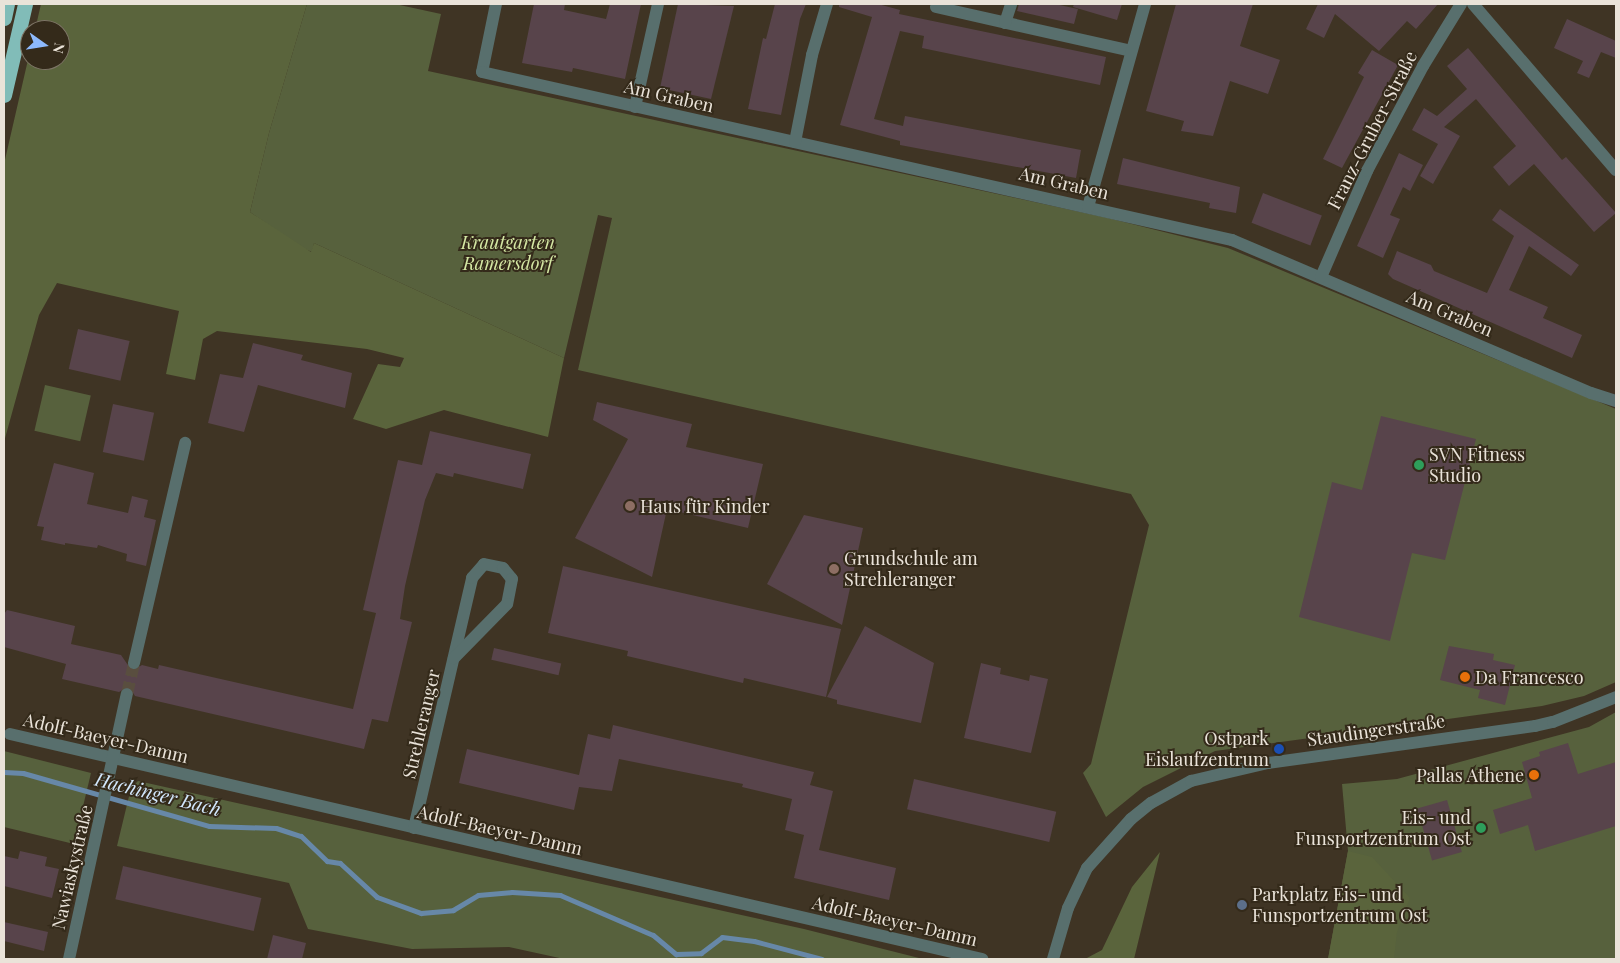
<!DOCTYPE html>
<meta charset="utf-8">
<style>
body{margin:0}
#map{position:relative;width:1620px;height:963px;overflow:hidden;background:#3f3424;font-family:"Playfair Display",serif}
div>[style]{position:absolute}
.green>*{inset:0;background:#57613d;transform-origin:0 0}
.forest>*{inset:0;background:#5a643c}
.stream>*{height:5px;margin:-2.5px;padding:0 2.5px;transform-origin:2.5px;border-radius:2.5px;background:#6788a8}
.building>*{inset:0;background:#58444b;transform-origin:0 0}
.street-tunnel>*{height:12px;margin-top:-6px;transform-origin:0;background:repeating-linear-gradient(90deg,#594e3f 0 12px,transparent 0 18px)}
.street>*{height:12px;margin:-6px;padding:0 6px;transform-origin:6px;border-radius:6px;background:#586f6d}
.highway>*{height:15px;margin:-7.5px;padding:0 7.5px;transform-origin:7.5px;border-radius:7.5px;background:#81bcb8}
.dots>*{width:14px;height:14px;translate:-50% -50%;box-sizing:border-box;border:2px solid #342a1a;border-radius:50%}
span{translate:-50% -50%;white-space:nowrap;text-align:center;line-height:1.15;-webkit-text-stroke:4px #342a1a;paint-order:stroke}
.street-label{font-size:18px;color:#eae3d9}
.park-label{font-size:18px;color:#d5e8a4;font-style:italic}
.poi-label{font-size:18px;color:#eae3d9}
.left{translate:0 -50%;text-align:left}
.right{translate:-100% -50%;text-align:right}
.water-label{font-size:19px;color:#d2e7fc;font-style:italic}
.frame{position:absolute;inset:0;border:5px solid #eae3d9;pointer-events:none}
.north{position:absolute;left:20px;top:20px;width:50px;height:50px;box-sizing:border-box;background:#342a1a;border:1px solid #7d7466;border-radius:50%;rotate:103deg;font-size:14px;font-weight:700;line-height:20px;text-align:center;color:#eae3d9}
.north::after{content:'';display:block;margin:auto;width:18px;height:22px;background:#8db9fc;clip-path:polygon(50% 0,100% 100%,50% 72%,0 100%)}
</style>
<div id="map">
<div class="green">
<i style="clip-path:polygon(307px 4px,395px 4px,441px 14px,428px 71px,1108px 218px,1228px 248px,1616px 409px,1616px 682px,1584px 696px,1542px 706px,1215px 751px,1143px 787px,1106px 817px,1083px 773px,1091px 764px,1149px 525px,1131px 494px,578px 370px,612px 218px,598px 215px,564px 358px,314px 243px,312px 252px,300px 247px,250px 212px,269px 133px)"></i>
<i style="left:45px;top:385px;width:47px;height:47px;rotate:13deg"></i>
<i style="clip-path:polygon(1616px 712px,1616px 959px,1328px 959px,1348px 851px,1342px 784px,1397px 779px,1589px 727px)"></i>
<i style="clip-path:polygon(4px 751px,91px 773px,74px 844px,4px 827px)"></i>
<i style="clip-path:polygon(138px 781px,804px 929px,923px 959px,564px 959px,509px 947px,412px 949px,308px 929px,289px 883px,117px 846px,131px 788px)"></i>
</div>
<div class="forest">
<i style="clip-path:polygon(41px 4px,307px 4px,269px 133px,250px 212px,311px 252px,314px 243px,564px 358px,548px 437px,444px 410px,386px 429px,353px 419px,378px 364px,400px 367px,404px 358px,367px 349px,217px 331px,203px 339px,195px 380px,166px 374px,179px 311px,57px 283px,39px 315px,4px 442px,4px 164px,30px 51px,30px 60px,60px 60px,60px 30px,35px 30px)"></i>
<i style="clip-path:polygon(1348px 851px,1372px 857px,1410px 898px,1397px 932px,1394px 959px,1328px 959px)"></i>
<i style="clip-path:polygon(1160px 852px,1134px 959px,1085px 959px,1102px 950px,1132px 887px)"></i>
</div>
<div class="stream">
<i style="left:4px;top:772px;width:19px;rotate:3deg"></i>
<i style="left:23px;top:773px;width:193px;rotate:15.9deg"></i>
<i style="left:209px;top:826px;width:67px;rotate:1.7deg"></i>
<i style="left:276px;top:828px;width:26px;rotate:18deg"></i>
<i style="left:301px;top:836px;width:36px;rotate:44deg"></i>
<i style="left:327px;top:861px;width:13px;rotate:9deg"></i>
<i style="left:340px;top:863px;width:50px;rotate:42.6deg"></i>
<i style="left:377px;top:897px;width:47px;rotate:20deg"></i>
<i style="left:421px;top:913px;width:32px;rotate:-5deg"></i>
<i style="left:453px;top:910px;width:29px;rotate:-31deg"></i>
<i style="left:478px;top:895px;width:34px;rotate:-5deg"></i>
<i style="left:512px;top:892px;width:48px;rotate:3.6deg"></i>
<i style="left:560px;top:895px;width:101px;rotate:23.3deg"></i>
<i style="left:653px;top:935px;width:30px;rotate:40deg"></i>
<i style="left:676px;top:954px;width:25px;rotate:-2deg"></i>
<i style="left:701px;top:953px;width:26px;rotate:-37deg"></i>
<i style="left:722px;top:937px;width:32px;rotate:7deg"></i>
<i style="left:754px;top:941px;width:70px;rotate:14.8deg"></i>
</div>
<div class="building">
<i style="clip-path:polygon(534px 4px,565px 4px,564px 10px,606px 19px,610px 4px,641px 4px,625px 79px,573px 68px,572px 72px,522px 63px)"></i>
<i style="clip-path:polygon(678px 4px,734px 6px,711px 99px,660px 88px)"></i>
<i style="clip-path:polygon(775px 4px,806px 4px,800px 19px,781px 115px,748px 109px,763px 38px,766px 39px)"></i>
<i style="clip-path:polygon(839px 4px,878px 4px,900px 10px,899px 14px,1106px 57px,1100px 85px,922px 48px,924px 36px,900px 31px,874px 119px,903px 126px,905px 116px,1081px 150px,1076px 178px,900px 145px,900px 141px,840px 125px,872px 17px,839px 7px)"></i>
<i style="clip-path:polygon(1019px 4px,1055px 4px,1078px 9px,1074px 24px,1017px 11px)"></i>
<i style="clip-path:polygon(1074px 4px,1122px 4px,1117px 20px,1073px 7px)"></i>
<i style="clip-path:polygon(1176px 4px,1253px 4px,1240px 46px,1280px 60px,1268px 94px,1230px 81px,1213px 136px,1181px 131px,1184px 121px,1146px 111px)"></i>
<i style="clip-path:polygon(1318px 4px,1438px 4px,1416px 29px,1407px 21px,1379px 51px,1335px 14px,1324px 38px,1306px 29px)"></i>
<i style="clip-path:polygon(1567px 19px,1616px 41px,1616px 58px,1601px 52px,1589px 78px,1577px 73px,1583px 61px,1554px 48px)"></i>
<i style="clip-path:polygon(1468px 48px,1562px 160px,1566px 157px,1616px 213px,1594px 232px,1534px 164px,1509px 186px,1493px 167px,1516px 146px,1476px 99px,1444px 127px,1460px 136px,1433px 184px,1420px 176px,1438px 144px,1412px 130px,1424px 108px,1437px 116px,1467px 89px,1447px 66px)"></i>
<i style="clip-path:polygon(1372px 50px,1398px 65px,1342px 168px,1323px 159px,1364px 77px,1358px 73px)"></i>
<i style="clip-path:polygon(1399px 153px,1423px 165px,1410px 191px,1403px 187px,1390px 215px,1400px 219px,1383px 258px,1357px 246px)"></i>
<i style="clip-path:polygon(1123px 158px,1240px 187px,1236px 213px,1209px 208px,1210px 203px,1117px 184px)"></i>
<i style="left:1263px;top:193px;width:63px;height:32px;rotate:21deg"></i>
<i style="clip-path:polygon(1500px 209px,1579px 265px,1571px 276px,1529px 246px,1509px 290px,1548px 307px,1543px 318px,1582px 335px,1572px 358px,1393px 279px,1388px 274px,1397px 251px,1431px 265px,1434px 271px,1487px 293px,1514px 236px,1492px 220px)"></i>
<i style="left:78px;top:329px;width:53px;height:41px;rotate:13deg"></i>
<i style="clip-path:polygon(253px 343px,303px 355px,301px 360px,352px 373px,345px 408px,258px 385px,244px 432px,208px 423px,220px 374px,243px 378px)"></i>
<i style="clip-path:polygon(597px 402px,692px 424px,686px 447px,763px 464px,748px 528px,667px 509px,652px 577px,575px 538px,628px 439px,593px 420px)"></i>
<i style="left:113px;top:404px;width:42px;height:49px;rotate:12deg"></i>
<i style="clip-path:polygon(1381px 416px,1476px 439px,1445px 560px,1412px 553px,1390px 641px,1299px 617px,1332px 482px,1362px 490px)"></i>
<i style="clip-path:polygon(430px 431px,531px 454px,523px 489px,454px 473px,453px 477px,436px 473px,425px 500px,405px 586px,400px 619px,412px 622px,388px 722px,372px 719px,364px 749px,135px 696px,129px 686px,119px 692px,62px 679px,66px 664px,4px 647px,4px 614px,7px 610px,75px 626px,71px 644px,121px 655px,132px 671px,142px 665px,158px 669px,159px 665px,353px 709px,376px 613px,363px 610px,398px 460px,422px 465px)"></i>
<i style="clip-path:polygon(54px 463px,94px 473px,87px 504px,128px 513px,132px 496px,148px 500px,144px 517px,156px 520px,146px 566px,126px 561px,127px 554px,98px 545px,97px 548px,65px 543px,65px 545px,41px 540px,44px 527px,37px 526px)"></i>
<i style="clip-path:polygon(804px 515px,863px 528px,842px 625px,767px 584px)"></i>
<i style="clip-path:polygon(563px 566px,841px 629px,826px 697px,744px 678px,743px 683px,627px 656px,628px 651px,548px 633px)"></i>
<i style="clip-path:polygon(865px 626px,934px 663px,921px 723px,837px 704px,837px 700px,827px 697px)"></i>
<i style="clip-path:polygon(1449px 646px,1494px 654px,1493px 660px,1515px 665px,1505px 705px,1478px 698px,1480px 690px,1440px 680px)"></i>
<i style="left:494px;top:648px;width:69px;height:12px;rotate:13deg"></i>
<i style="clip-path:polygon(981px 663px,1001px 668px,1000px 674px,1029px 681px,1030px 675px,1048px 679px,1031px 753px,964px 738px)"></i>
<i style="clip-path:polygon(613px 725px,814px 772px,810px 785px,833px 791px,819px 850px,896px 868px,889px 900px,794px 878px,804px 835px,785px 830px,792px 799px,742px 787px,743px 784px,619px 759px,612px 791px,579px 787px,574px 810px,459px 783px,467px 749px,579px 775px,588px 734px,610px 739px)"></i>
<i style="clip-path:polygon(1568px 743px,1578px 774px,1616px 762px,1616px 826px,1535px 851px,1528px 825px,1500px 834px,1493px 810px,1532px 798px,1522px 762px,1540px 756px,1539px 752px)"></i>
<i style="left:914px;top:779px;width:146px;height:31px;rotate:13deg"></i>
<i style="left:1447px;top:800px;width:54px;height:31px;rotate:74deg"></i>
<i style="clip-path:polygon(20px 851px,47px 857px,45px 866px,59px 869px,52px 898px,4px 886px,4px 856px,18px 859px)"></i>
<i style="left:123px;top:866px;width:142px;height:34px;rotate:13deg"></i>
<i style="clip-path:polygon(4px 922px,48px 932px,44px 951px,4px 941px)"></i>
<i style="clip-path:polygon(273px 935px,306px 943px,302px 959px,267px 959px)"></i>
</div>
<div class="street-tunnel">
<i style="left:127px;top:694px;width:32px;rotate:-77deg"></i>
</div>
<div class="street">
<i style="left:496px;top:4px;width:69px;rotate:101.6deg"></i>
<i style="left:482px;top:72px;width:769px;rotate:12.63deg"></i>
<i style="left:1232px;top:240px;width:390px;rotate:23.1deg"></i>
<i style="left:1591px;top:393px;width:26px;rotate:18deg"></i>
<i style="left:1473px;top:4px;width:219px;rotate:49.3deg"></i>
<i style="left:936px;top:7px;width:200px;rotate:12.7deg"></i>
<i style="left:1005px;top:23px;width:20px;rotate:-72deg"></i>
<i style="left:635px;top:107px;width:106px;rotate:-77.4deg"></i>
<i style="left:795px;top:142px;width:89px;rotate:-78.9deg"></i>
<i style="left:812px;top:55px;width:53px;rotate:-73.6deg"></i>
<i style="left:1088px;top:207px;width:211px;rotate:-74.3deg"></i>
<i style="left:1321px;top:277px;width:116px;rotate:-66.5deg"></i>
<i style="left:1367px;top:171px;width:119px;rotate:-61.9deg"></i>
<i style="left:1423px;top:66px;width:73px;rotate:-58.5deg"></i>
<i style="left:134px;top:663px;width:226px;rotate:-76.9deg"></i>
<i style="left:10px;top:734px;width:998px;rotate:13.03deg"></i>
<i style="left:414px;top:828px;width:257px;rotate:-76.9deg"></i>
<i style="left:472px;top:578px;width:18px;rotate:-49deg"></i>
<i style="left:484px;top:564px;width:19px;rotate:12deg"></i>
<i style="left:503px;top:568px;width:14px;rotate:51deg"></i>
<i style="left:512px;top:579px;width:25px;rotate:101deg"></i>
<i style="left:507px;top:604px;width:76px;rotate:134.5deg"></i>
<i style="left:69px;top:959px;width:271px;rotate:-77.7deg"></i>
<i style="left:1053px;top:959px;width:53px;rotate:-73.6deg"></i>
<i style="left:1068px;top:908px;width:44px;rotate:-64.6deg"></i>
<i style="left:1087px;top:868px;width:66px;rotate:-48.1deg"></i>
<i style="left:1131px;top:819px;width:26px;rotate:-39deg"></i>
<i style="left:1151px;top:803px;width:46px;rotate:-28.8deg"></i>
<i style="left:1191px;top:781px;width:79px;rotate:-13.2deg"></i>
<i style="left:1268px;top:763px;width:270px;rotate:-7.9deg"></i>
<i style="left:1535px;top:726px;width:18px;rotate:-13deg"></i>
<i style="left:1553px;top:722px;width:68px;rotate:-21.6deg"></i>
</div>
<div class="highway">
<i style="left:4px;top:18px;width:14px;rotate:-78deg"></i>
<i style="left:4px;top:95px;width:93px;rotate:-77deg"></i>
</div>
<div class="dots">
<i style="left:1419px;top:465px;background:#2e9e5b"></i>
<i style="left:630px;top:506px;background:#8d6e63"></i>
<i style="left:834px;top:569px;background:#8d6e63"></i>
<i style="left:1465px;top:677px;background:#e8710a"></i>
<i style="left:1279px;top:749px;background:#1a4fb4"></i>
<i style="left:1534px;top:775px;background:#e8710a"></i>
<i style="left:1481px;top:828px;background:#2e9e5b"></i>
<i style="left:1242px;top:905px;background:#5c6f8a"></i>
</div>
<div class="street-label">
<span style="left:669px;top:96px;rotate:13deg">Am Graben</span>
<span style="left:1372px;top:130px;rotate:-63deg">Franz-Gruber-Straße</span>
<span style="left:1064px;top:183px;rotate:13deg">Am Graben</span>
<span style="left:1450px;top:313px;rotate:23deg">Am Graben</span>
<span style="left:421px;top:724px;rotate:-77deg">Strehleranger</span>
<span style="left:1376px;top:730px;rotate:-8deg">Staudingerstraße</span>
<span style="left:106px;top:738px;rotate:13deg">Adolf-Baeyer-Damm</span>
<span style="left:500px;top:830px;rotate:13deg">Adolf-Baeyer-Damm</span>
<span style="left:72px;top:867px;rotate:-77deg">Nawiaskystraße</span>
<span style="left:895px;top:921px;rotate:13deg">Adolf-Baeyer-Damm</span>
</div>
<div class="park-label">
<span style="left:508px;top:253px">Krautgarten<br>Ramersdorf</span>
</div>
<div class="poi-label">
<span class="left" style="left:1429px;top:465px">SVN Fitness<br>Studio</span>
<span class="left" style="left:640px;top:506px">Haus für Kinder</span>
<span class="left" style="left:844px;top:569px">Grundschule am<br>Strehleranger</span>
<span class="left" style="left:1475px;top:677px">Da Francesco</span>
<span class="right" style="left:1269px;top:749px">Ostpark<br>Eislaufzentrum</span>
<span class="right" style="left:1524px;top:775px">Pallas Athene</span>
<span class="right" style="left:1471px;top:828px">Eis- und<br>Funsportzentrum Ost</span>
<span class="left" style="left:1252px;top:905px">Parkplatz Eis- und<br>Funsportzentrum Ost</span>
</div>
<div class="water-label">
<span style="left:158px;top:794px;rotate:14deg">Hachinger Bach</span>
</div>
<div class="frame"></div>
<div class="north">N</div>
</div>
